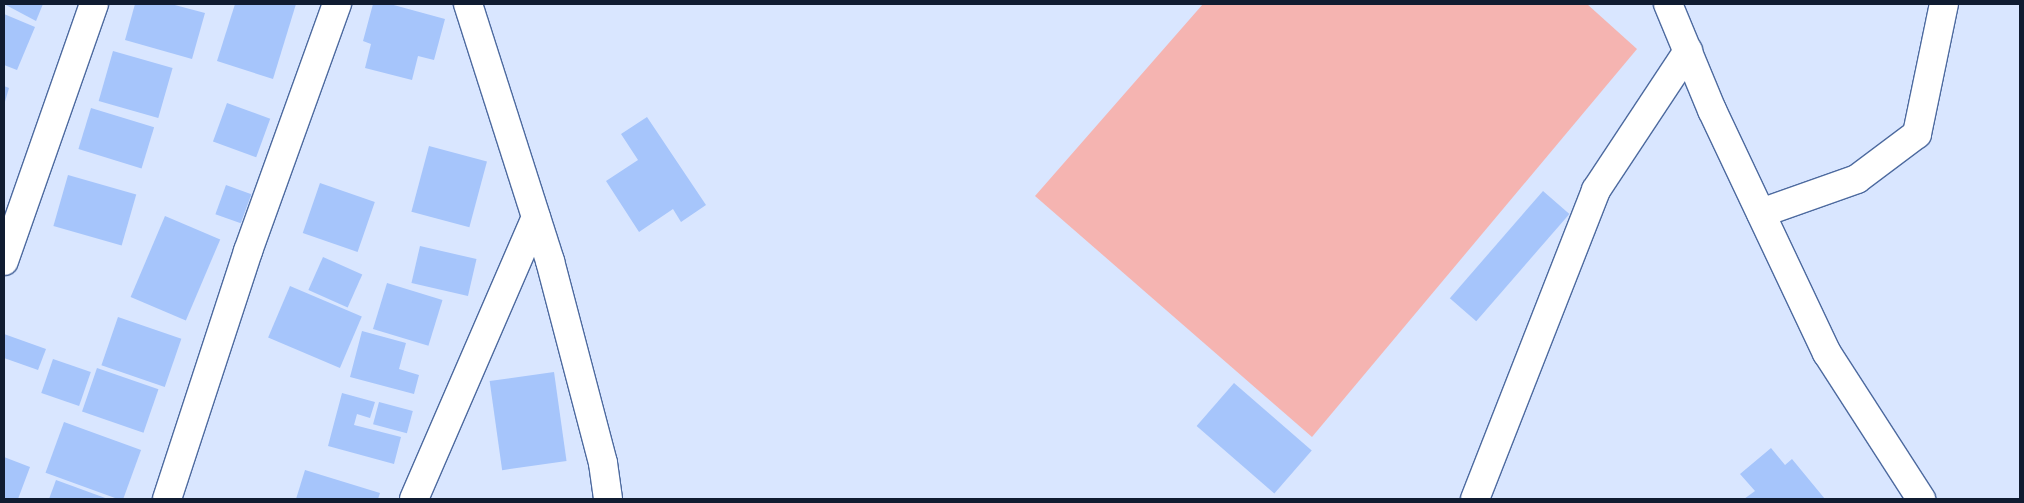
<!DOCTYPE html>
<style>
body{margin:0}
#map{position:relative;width:2024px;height:503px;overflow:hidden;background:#d9e6ff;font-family:"Libre Baskerville",serif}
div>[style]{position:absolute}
.green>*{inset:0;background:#f5b4b1}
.building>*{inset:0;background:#a6c5fb;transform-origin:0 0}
.roads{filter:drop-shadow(1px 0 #4d6a9f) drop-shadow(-1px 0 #4d6a9f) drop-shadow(0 1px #4d6a9f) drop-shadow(0 -1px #4d6a9f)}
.minor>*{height:28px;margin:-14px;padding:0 14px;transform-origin:14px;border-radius:14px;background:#fff}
span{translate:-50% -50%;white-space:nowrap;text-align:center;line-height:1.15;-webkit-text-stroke:4px #fff;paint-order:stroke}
.frame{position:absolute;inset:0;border:5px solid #101c31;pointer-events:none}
</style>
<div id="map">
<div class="green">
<i style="clip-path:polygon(1203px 4px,1587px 4px,1637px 49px,1312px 437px,1035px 196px)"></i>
</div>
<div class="building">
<i style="clip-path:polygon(4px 4px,43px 4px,36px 21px)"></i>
<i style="clip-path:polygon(135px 4px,171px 4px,205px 13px,192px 59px,125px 40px)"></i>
<i style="clip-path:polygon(235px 4px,296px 4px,273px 79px,217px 61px)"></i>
<i style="clip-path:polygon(373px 4px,390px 4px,445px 19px,434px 60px,418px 56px,412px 80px,365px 68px,371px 44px,363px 41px)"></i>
<i style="clip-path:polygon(4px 14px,35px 27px,17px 70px,4px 65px)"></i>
<i style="left:113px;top:51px;width:62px;height:52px;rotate:16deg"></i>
<i style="clip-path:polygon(4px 86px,9px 88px,4px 105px)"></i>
<i style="left:227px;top:103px;width:46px;height:41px;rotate:20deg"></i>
<i style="left:91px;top:108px;width:66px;height:43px;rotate:17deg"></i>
<i style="clip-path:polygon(647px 117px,706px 205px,681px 222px,673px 209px,639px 232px,606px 181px,638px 160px,621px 134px)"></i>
<i style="left:429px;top:146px;width:60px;height:68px;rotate:15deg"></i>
<i style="left:68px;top:175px;width:71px;height:53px;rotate:16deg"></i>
<i style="left:320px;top:183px;width:58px;height:53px;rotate:19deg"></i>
<i style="left:226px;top:185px;width:27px;height:31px;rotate:20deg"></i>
<i style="left:1543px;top:191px;width:35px;height:142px;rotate:41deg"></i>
<i style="left:165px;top:216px;width:60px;height:88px;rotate:23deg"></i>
<i style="left:420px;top:246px;width:58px;height:38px;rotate:13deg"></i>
<i style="left:323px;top:257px;width:43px;height:36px;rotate:24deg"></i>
<i style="left:387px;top:283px;width:58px;height:48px;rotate:17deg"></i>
<i style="left:290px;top:286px;width:78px;height:56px;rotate:23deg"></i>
<i style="left:118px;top:317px;width:67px;height:51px;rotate:19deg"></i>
<i style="clip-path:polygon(362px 331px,406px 343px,399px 369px,419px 375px,414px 394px,350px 377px)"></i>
<i style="clip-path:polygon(4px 334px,46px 349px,38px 370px,4px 358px)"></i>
<i style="left:53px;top:359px;width:40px;height:36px;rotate:19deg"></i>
<i style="left:97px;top:368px;width:65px;height:46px;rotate:19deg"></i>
<i style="left:554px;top:372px;width:90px;height:65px;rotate:82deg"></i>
<i style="left:1234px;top:383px;width:103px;height:57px;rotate:41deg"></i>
<i style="clip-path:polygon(342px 393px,375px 402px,370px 418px,357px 414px,354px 425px,401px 437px,394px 464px,328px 446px)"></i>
<i style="left:379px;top:402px;width:35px;height:23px;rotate:15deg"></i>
<i style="left:64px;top:422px;width:82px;height:54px;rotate:20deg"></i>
<i style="clip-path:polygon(1771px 448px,1785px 465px,1792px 459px,1825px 499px,1744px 499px,1755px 491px,1740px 474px)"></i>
<i style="clip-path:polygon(4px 457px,30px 467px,18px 499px,4px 499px)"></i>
<i style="clip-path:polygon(305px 470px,380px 493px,378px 499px,296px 499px)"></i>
<i style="clip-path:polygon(56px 480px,108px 499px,49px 499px)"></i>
</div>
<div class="roads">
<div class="minor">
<i style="left:468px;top:4px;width:270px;rotate:72.3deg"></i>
<i style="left:550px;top:261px;width:209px;rotate:75.3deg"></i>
<i style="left:603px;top:463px;width:36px;rotate:82deg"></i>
<i style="left:1668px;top:4px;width:115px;rotate:67.5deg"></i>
<i style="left:1712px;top:110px;width:269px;rotate:64.7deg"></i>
<i style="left:1827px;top:353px;width:174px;rotate:57.2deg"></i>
<i style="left:1761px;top:213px;width:102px;rotate:-19.5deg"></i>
<i style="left:1857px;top:179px;width:75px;rotate:-36.9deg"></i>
<i style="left:1917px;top:134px;width:133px;rotate:-78.3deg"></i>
<i style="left:4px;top:261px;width:272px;rotate:-70.7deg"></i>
<i style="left:167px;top:499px;width:261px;rotate:-71.9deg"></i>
<i style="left:248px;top:251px;width:263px;rotate:-70.2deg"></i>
<i style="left:414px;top:499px;width:307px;rotate:-66.6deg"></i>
<i style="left:1475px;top:499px;width:332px;rotate:-68.6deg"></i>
<i style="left:1596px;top:190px;width:167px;rotate:-56.5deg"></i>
</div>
</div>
<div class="frame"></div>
</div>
